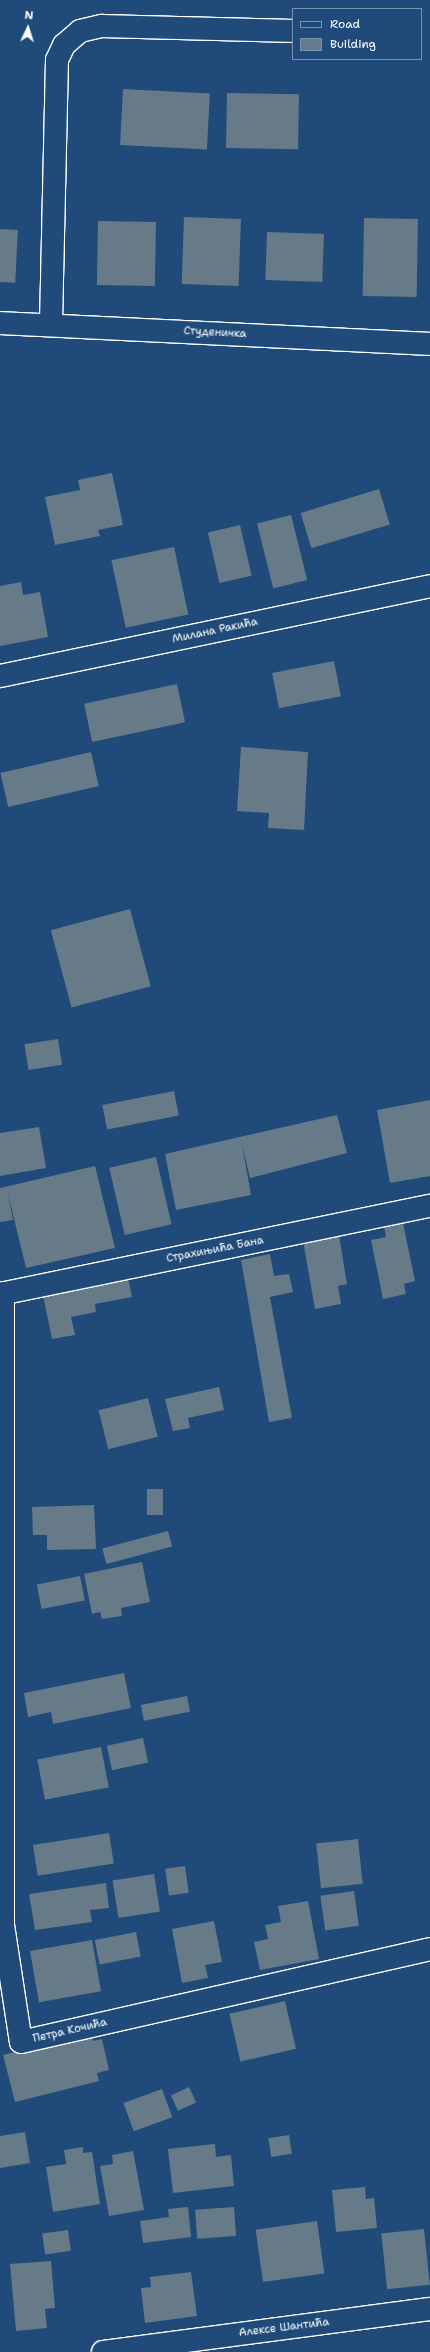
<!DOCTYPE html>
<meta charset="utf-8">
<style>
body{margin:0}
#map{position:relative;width:430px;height:2352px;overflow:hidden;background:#1f4a7a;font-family:"Shantell Sans",sans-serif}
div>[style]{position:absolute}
.building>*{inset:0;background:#667a88;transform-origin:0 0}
.roads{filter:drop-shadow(1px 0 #fff) drop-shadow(-1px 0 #fff) drop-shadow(0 1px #fff) drop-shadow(0 -1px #fff)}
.minor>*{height:22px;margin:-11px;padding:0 11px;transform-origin:11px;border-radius:11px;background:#1f4a7a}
span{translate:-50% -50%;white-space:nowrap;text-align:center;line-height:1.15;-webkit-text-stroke:3px #1f4a7a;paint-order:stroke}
.street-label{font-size:11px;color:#fff}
.legend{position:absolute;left:292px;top:8px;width:130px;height:52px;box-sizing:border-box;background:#1f4a7a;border:1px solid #7992af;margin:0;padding:5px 7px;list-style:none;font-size:12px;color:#fff}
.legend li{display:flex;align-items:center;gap:8px;height:20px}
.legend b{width:20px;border:1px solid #7992af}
.north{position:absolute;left:8px;top:8px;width:40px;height:40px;-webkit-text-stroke:3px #1f4a7a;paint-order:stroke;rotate:4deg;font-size:11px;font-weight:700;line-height:16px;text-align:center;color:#fff}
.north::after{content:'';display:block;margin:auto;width:14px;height:18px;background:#fff;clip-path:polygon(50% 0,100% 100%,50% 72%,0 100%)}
</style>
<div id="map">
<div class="building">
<i style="left:123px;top:89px;width:87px;height:56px;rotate:3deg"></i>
<i style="left:227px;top:93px;width:72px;height:55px;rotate:1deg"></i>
<i style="left:184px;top:217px;width:57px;height:67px;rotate:2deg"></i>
<i style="left:364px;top:218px;width:54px;height:78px;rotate:1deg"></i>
<i style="left:98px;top:221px;width:58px;height:64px;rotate:1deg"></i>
<i style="left:0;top:229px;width:18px;height:53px;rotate:3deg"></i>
<i style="left:267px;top:232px;width:57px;height:48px;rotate:2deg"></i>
<i style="clip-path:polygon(112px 473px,123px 525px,98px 530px,100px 536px,55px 545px,45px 497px,80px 490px,78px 480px)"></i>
<i style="left:379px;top:489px;width:37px;height:82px;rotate:73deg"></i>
<i style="left:291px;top:515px;width:67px;height:35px;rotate:76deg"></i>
<i style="left:240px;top:525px;width:52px;height:33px;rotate:77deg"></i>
<i style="left:174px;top:547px;width:69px;height:64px;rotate:78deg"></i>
<i style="clip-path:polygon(21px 582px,23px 595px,40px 592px,48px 637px,0 646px,0 586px)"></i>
<i style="left:334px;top:661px;width:36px;height:63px;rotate:79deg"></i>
<i style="left:177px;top:684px;width:39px;height:95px;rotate:78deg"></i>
<i style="clip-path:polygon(241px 747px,308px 752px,304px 830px,268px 828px,269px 813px,237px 811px)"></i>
<i style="left:91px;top:752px;width:35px;height:93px;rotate:77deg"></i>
<i style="left:130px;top:909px;width:80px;height:82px;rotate:75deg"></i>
<i style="left:58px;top:1039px;width:26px;height:34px;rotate:81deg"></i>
<i style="left:174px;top:1091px;width:25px;height:73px;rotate:79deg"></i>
<i style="clip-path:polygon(430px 1100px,430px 1176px,390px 1183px,377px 1110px)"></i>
<i style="clip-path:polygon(337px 1115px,347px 1153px,250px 1178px,242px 1144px,251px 1195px,176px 1210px,165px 1154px)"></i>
<i style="clip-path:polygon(39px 1127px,46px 1168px,0 1176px,0 1133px)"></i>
<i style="left:156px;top:1157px;width:69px;height:48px;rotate:77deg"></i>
<i style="clip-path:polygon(95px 1166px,115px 1248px,26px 1268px,8px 1194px,13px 1220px,0 1222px,0 1188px)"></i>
<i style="clip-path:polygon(403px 1223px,415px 1281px,404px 1284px,406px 1294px,383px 1299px,371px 1240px,386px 1237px,384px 1226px)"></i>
<i style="clip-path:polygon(339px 1235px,347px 1284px,338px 1286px,341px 1304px,315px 1309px,303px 1241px)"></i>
<i style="clip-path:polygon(270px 1254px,274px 1276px,289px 1274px,293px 1292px,270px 1297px,292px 1418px,269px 1422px,241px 1260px)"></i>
<i style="clip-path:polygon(128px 1278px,132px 1297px,95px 1304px,96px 1312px,71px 1317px,75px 1335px,52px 1339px,43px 1295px)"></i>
<i style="clip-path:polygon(219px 1387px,224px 1410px,188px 1418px,190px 1428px,173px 1431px,165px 1399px)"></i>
<i style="left:148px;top:1398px;width:40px;height:51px;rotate:76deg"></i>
<i style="left:147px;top:1489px;width:16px;height:26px"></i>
<i style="clip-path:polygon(94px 1505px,96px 1549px,47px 1550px,47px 1535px,33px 1535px,32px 1507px)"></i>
<i style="left:168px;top:1531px;width:16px;height:68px;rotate:75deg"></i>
<i style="clip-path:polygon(142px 1562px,150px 1602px,121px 1608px,122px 1616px,102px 1619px,100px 1612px,92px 1614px,84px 1574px)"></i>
<i style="left:80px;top:1576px;width:25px;height:44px;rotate:79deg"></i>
<i style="clip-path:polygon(124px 1673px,131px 1708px,53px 1724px,51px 1712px,28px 1717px,24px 1693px)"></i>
<i style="left:187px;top:1696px;width:16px;height:47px;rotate:79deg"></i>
<i style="left:143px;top:1738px;width:25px;height:37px;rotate:78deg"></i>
<i style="left:101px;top:1747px;width:41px;height:65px;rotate:79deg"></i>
<i style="left:109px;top:1833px;width:31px;height:77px;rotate:81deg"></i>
<i style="left:358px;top:1839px;width:45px;height:42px;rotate:84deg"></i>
<i style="left:185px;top:1866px;width:27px;height:20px;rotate:82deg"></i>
<i style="left:154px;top:1874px;width:38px;height:42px;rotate:81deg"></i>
<i style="clip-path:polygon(106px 1883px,109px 1908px,90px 1910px,92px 1922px,35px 1930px,29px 1894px)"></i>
<i style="left:354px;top:1891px;width:35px;height:34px;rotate:82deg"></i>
<i style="clip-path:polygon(308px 1901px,319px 1959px,260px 1970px,254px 1942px,268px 1939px,265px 1925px,281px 1922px,278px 1906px)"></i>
<i style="clip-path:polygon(214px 1921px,222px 1962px,205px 1965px,208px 1978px,182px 1983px,172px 1929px)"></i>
<i style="left:136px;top:1932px;width:25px;height:42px;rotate:79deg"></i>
<i style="left:92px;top:1940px;width:52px;height:63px;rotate:80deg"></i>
<i style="left:285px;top:2001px;width:49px;height:57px;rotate:77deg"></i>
<i style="clip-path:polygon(91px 2033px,93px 2041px,102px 2039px,109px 2070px,97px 2073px,99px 2081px,15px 2102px,3px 2055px)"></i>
<i style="left:189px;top:2087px;width:17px;height:20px;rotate:65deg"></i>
<i style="left:162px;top:2089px;width:30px;height:41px;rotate:70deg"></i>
<i style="clip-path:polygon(25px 2132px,30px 2163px,0 2168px,0 2136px)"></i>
<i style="left:289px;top:2135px;width:19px;height:21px;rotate:81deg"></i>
<i style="clip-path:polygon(215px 2144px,216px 2157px,231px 2155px,234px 2186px,173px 2193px,168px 2149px)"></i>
<i style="clip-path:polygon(83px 2147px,83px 2153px,92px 2152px,100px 2204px,53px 2212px,46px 2167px,66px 2164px,64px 2150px)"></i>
<i style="clip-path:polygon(133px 2151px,144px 2210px,109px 2216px,100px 2166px,113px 2164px,112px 2155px)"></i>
<i style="clip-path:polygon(365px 2187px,366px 2199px,374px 2198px,377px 2228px,336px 2232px,332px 2190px)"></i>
<i style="clip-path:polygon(188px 2207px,191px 2237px,143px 2243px,140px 2221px,169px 2217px,168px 2209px)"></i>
<i style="left:234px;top:2207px;width:29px;height:39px;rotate:86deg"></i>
<i style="left:317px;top:2221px;width:53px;height:62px;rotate:82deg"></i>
<i style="left:424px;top:2229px;width:56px;height:43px;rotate:84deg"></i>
<i style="left:68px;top:2230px;width:21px;height:26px;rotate:82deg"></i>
<i style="clip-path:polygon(51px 2261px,55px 2308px,45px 2309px,47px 2328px,16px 2331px,10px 2264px)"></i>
<i style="clip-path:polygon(191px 2272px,197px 2316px,145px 2323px,141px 2288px,151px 2287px,150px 2277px)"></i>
</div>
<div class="roads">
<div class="minor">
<i style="left:0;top:323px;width:431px;rotate:2.8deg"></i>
<i style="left:51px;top:324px;width:264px;rotate:-88.7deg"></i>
<i style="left:57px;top:60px;width:17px;rotate:-65deg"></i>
<i style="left:64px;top:45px;width:21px;rotate:-41deg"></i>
<i style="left:80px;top:31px;width:23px;rotate:-13deg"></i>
<i style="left:102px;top:26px;width:191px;rotate:1.5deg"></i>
<i style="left:0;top:676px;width:439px;rotate:-11.8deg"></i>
<i style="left:3px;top:1293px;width:632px;rotate:90deg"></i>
<i style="left:3px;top:1925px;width:118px;rotate:81.3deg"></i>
<i style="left:21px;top:2042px;width:419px;rotate:-12.8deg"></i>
<i style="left:0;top:1294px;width:439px;rotate:-11.6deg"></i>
<i style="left:103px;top:2352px;width:330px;rotate:-7.5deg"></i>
</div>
</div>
<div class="street-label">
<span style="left:215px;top:333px;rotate:3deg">Студеничка</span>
<span style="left:215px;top:631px;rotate:-12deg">Милана Ракића</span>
<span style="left:215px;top:1250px;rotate:-11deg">Страхињића Бана</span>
<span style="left:70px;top:2031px;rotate:-13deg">Петра Кочића</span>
<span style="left:284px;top:2328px;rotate:-7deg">Алексе Шантића</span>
</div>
<ul class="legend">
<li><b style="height:5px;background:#1f4a7a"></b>Road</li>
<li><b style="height:11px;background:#667a88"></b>Building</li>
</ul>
<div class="north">N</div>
</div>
